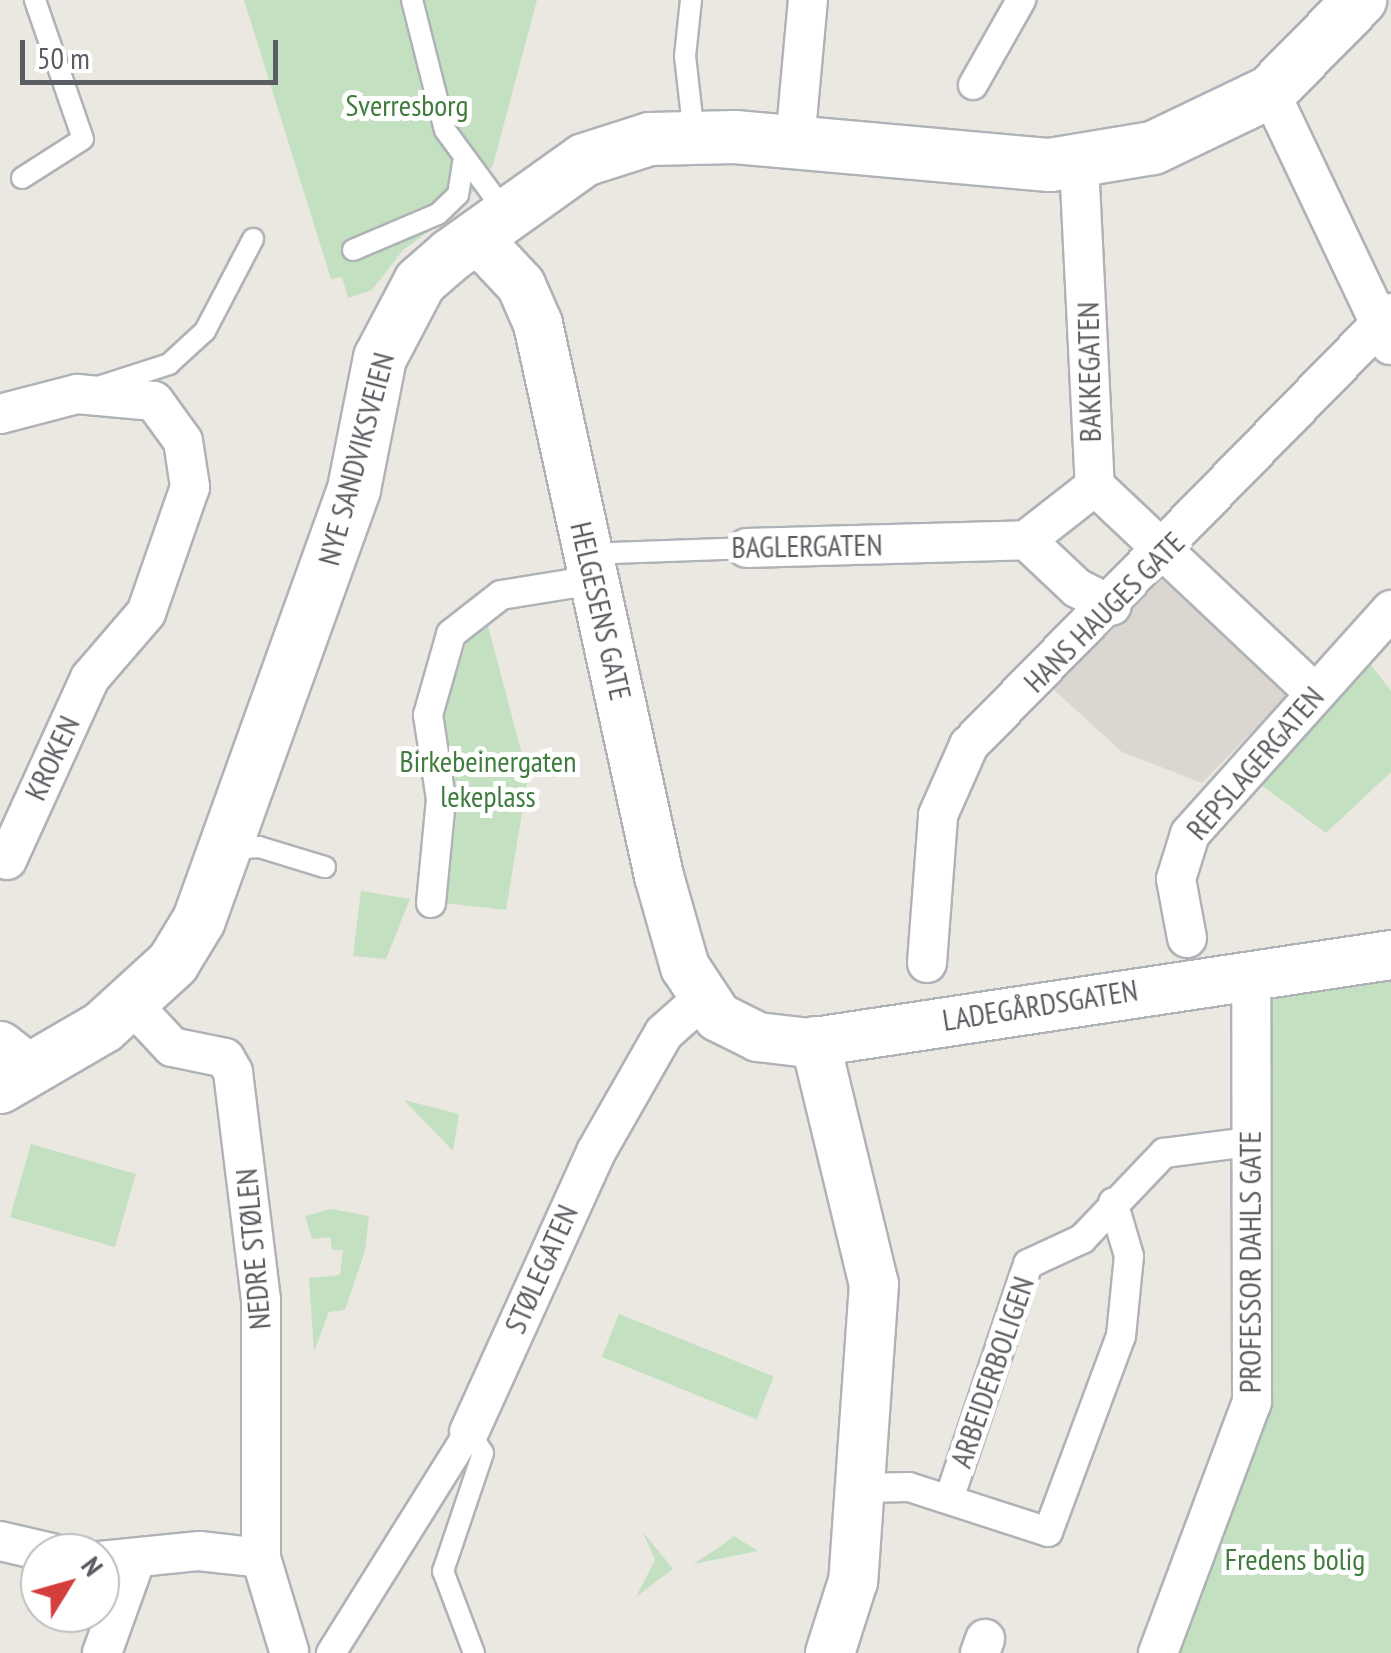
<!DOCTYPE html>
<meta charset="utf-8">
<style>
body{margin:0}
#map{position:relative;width:1391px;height:1653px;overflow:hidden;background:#ebe8e2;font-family:"PT Sans Narrow",sans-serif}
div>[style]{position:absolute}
.education>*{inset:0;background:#dbd7d0}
.green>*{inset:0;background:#c3e0c0;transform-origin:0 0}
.roads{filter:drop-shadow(2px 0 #afb2b6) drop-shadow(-2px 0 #afb2b6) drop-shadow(0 2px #afb2b6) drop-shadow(0 -2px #afb2b6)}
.service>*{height:20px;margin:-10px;padding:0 10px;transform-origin:10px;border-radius:10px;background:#fff}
.pedestrian>*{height:28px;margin:-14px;padding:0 14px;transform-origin:14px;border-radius:14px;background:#fff}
.minor>*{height:38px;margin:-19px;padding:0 19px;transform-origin:19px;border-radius:19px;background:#fff}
.tertiary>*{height:48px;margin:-24px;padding:0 24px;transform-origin:24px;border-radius:24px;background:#fff}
.secondary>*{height:52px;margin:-26px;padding:0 26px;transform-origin:26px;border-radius:26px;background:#fff}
span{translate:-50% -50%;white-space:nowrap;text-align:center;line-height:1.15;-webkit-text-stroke:10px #fff;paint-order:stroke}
.park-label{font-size:30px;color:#3f7c3d}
.street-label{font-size:30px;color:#5a5d61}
.north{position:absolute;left:20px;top:1533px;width:100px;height:100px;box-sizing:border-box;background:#fff;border:2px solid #bdbec0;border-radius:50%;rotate:53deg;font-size:28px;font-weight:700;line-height:40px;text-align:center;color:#5a5d61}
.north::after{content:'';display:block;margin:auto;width:35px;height:45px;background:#d43f3e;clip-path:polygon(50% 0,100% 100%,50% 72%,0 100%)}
.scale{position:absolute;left:20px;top:40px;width:258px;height:45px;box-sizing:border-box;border:5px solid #5a5d61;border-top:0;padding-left:12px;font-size:30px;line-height:35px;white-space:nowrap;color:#5a5d61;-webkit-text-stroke:8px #fff;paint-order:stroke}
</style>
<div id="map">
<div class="education">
<i style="clip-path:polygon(1165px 571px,1293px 690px,1202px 783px,1122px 752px,1053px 689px)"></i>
</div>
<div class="green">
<i style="clip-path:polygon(244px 0,537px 0,493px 165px,460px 209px,403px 250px,372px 290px,348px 298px,342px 277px,331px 279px)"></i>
<i style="clip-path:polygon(487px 622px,528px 777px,506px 910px,444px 903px,441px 720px,472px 627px)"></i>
<i style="clip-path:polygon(1371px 665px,1391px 691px,1391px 772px,1326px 833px,1253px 779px)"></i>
<i style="clip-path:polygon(361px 891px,410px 899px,386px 959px,353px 956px)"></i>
<i style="clip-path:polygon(1391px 955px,1391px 1653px,1158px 1653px,1247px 1424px,1251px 973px)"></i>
<i style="clip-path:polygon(404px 1100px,459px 1114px,453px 1151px)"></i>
<i style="left:31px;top:1144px;width:109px;height:76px;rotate:16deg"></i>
<i style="clip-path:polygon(331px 1209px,369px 1216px,365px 1251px,345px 1310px,329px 1312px,314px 1352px,309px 1278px,340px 1275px,343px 1250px,332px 1250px,330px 1237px,312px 1239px,305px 1216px)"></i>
<i style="left:619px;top:1314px;width:167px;height:46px;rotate:22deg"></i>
<i style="clip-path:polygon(643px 1532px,673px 1569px,636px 1597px,655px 1560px)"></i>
<i style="clip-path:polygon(734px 1536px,758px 1551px,693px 1564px,721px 1546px)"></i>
</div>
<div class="roads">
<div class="service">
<i style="left:412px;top:0;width:134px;rotate:75.8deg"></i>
<i style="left:445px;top:130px;width:103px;rotate:53.7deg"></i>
<i style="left:691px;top:0;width:56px;rotate:96.1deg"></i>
<i style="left:685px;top:56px;width:80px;rotate:83.5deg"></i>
<i style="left:22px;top:178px;width:72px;rotate:-32.6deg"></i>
<i style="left:83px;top:139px;width:147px;rotate:-109.1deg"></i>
<i style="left:353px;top:250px;width:92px;rotate:-23deg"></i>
<i style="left:438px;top:214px;width:28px;rotate:-44deg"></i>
<i style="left:458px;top:195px;width:33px;rotate:-81deg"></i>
<i style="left:98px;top:387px;width:75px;rotate:-17.9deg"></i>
<i style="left:169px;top:364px;width:49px;rotate:-42.5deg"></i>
<i style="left:205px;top:331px;width:104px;rotate:-62.4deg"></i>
<i style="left:587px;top:554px;width:160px;rotate:-2.1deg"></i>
<i style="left:231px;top:849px;width:28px;rotate:-4deg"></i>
<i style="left:259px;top:847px;width:69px;rotate:16.9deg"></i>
<i style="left:469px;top:1432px;width:25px;rotate:56deg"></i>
<i style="left:483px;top:1453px;width:125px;rotate:108.7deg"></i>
<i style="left:443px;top:1571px;width:88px;rotate:69.3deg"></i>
</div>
<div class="pedestrian">
<i style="left:973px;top:85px;width:98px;rotate:-60.5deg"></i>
<i style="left:431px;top:903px;width:104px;rotate:-84.5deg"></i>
<i style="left:441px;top:799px;width:85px;rotate:-98.8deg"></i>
<i style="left:428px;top:715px;width:84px;rotate:-74.1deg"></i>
<i style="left:451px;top:634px;width:63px;rotate:-38deg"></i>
<i style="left:501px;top:595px;width:94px;rotate:-9.2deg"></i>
<i style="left:860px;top:1488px;width:49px;rotate:-1.2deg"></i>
<i style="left:909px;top:1487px;width:146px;rotate:17.9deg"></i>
<i style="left:1048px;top:1532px;width:209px;rotate:-69.6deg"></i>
<i style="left:1121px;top:1336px;width:80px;rotate:-84.3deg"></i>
<i style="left:1129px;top:1256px;width:56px;rotate:-106.5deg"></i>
<i style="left:950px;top:1496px;width:245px;rotate:-71.4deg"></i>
<i style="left:1028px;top:1264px;width:60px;rotate:-24.8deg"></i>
<i style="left:1082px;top:1239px;width:119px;rotate:-46.4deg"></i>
<i style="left:1164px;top:1153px;width:86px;rotate:-7.4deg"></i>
<i style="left:331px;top:1653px;width:261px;rotate:-58deg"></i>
</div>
<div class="minor">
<i style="left:1270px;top:92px;width:280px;rotate:64.6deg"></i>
<i style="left:795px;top:142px;width:143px;rotate:-84.8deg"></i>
<i style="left:1079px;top:163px;width:323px;rotate:87.2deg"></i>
<i style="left:1095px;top:486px;width:302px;rotate:43.3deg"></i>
<i style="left:0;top:414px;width:80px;rotate:-14.6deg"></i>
<i style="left:77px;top:394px;width:77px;rotate:5.2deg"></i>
<i style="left:154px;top:401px;width:49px;rotate:54.1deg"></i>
<i style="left:183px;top:441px;width:47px;rotate:81.3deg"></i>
<i style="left:190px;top:487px;width:133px;rotate:109.2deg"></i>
<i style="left:146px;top:613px;width:86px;rotate:130.7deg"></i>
<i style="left:90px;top:678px;width:200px;rotate:114.5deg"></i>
<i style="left:1026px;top:540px;width:70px;rotate:43.3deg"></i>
<i style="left:1077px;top:588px;width:39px;rotate:27deg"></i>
<i style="left:747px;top:548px;width:279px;rotate:-1.6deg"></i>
<i style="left:1026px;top:540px;width:88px;rotate:-38deg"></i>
<i style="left:1187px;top:938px;width:60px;rotate:-100.6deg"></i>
<i style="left:1176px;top:879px;width:47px;rotate:-72.7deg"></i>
<i style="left:1190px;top:834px;width:301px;rotate:-48.1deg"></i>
<i style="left:927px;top:963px;width:148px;rotate:-85.7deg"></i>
<i style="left:938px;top:815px;width:77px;rotate:-66.1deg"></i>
<i style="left:969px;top:745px;width:604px;rotate:-45.67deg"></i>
<i style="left:131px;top:1003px;width:60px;rotate:47deg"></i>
<i style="left:172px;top:1047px;width:54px;rotate:11.7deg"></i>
<i style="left:225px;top:1058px;width:16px;rotate:60deg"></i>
<i style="left:233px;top:1072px;width:229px;rotate:83deg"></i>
<i style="left:261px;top:1299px;width:259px;rotate:90deg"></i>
<i style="left:469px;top:1432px;width:307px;rotate:-65.6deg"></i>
<i style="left:596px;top:1152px;width:137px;rotate:-60.3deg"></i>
<i style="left:664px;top:1033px;width:50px;rotate:-41.7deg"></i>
<i style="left:0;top:1541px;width:53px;rotate:13deg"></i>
<i style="left:100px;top:1561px;width:100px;rotate:-5.8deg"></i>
<i style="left:199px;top:1551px;width:62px;rotate:6.4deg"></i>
<i style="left:261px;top:1558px;width:97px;rotate:73.2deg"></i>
<i style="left:102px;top:1653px;width:95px;rotate:-70.2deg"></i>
<i style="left:980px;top:1653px;width:15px;rotate:-70deg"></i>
<i style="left:1158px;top:1653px;width:268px;rotate:-69.5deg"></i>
<i style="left:1252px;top:1402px;width:429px;rotate:-90.1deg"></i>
</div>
<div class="tertiary">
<i style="left:476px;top:237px;width:66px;rotate:46.8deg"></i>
<i style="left:521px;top:285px;width:43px;rotate:66.4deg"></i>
<i style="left:538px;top:324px;width:565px;rotate:77.64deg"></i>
<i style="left:659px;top:876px;width:95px;rotate:74.1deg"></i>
<i style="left:685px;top:967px;width:60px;rotate:56.6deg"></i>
<i style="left:718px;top:1017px;width:45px;rotate:26.6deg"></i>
<i style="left:758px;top:1037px;width:50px;rotate:6.8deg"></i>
<i style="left:808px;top:1043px;width:590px;rotate:-8.58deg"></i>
<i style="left:815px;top:1041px;width:250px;rotate:76.4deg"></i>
<i style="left:874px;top:1284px;width:298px;rotate:94deg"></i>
<i style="left:853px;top:1581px;width:76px;rotate:107.7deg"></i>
<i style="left:0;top:1046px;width:37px;rotate:38deg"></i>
</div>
<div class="secondary">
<i style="left:0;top:1087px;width:119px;rotate:-30.2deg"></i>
<i style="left:103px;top:1027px;width:95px;rotate:-42.4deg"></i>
<i style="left:173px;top:963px;width:50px;rotate:-58.8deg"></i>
<i style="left:199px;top:920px;width:458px;rotate:-70.2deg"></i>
<i style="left:354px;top:489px;width:134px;rotate:-78.8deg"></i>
<i style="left:380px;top:358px;width:86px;rotate:-62.2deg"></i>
<i style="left:420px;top:282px;width:41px;rotate:-41.1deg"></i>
<i style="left:451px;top:255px;width:163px;rotate:-35.5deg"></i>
<i style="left:584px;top:160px;width:69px;rotate:-17.7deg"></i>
<i style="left:650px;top:139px;width:85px;rotate:-1.3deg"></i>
<i style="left:735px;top:137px;width:316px;rotate:5.1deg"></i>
<i style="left:1050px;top:165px;width:104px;rotate:-9.4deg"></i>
<i style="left:1153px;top:148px;width:130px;rotate:-25.6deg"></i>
<i style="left:1270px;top:92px;width:129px;rotate:-45.6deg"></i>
</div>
</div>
<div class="park-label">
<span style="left:407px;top:105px">Sverresborg</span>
<span style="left:488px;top:778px">Birkebeinergaten<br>lekeplass</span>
<span style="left:1295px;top:1559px">Fredens bolig</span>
</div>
<div class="street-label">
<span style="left:1089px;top:372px;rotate:-91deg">BAKKEGATEN</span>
<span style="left:356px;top:459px;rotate:-75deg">NYE SANDVIKSVEIEN</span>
<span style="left:807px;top:546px;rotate:-1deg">BAGLERGATEN</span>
<span style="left:601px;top:611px;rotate:77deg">HELGESENS GATE</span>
<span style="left:1104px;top:612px;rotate:-45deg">HANS HAUGES GATE</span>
<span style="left:52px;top:758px;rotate:-65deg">KROKEN</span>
<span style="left:1255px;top:763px;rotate:-49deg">REPSLAGERGATEN</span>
<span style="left:1040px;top:1005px;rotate:-9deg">LADEGÅRDSGATEN</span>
<span style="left:253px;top:1249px;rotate:-95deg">NEDRE STØLEN</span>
<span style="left:1250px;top:1262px;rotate:-90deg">PROFESSOR DAHLS GATE</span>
<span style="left:541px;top:1269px;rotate:-66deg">STØLEGATEN</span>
<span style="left:992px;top:1372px;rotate:-71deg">ARBEIDERBOLIGEN</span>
</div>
<div class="north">N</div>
<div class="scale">50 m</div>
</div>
